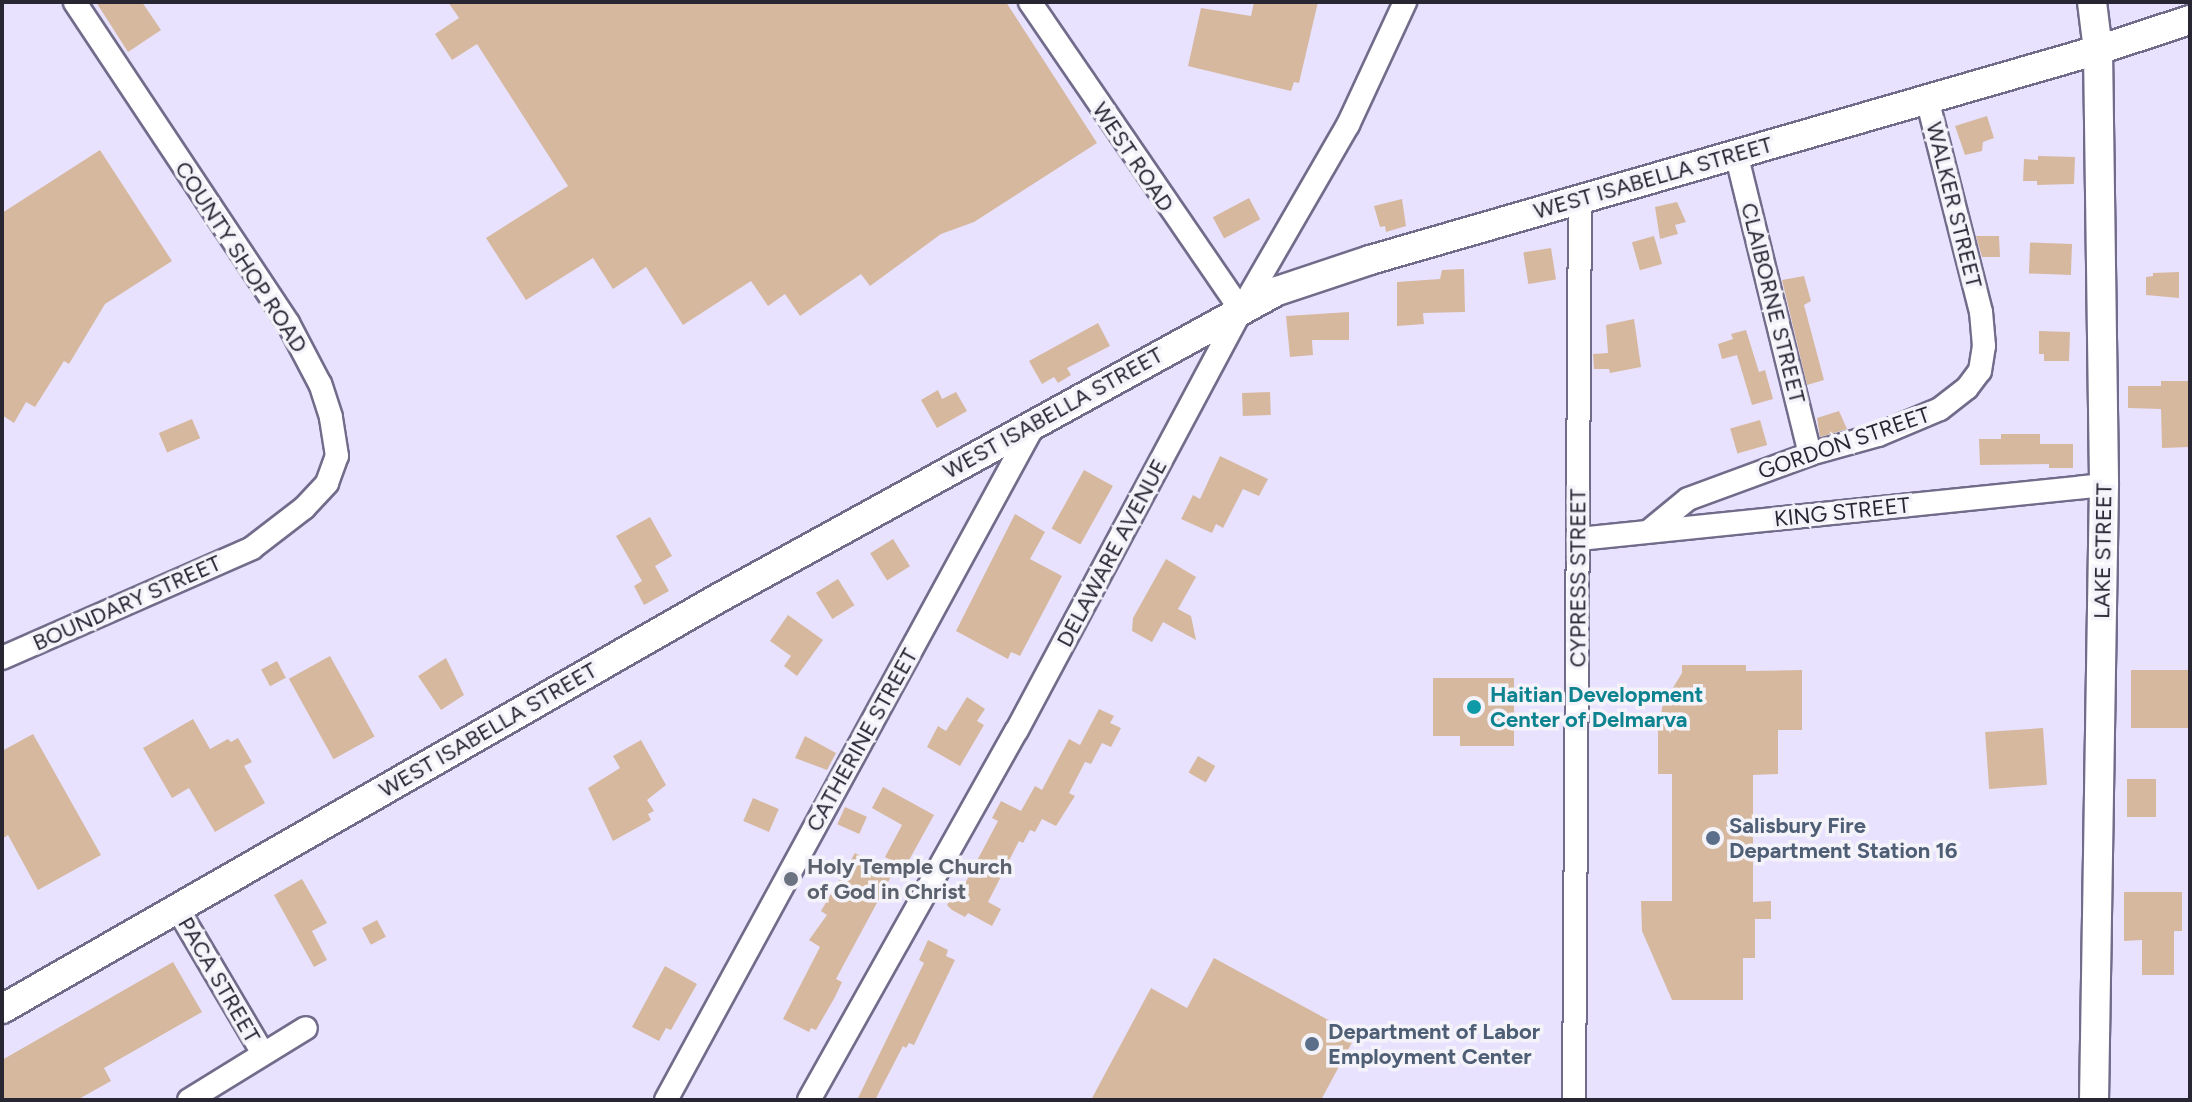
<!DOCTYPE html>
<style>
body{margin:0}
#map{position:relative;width:2192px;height:1102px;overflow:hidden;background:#e8e2ff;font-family:Figtree,sans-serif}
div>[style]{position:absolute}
.building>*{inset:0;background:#d6b89f;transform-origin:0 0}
.roads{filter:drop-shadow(2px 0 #726c8b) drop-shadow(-2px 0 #726c8b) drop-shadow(0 2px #726c8b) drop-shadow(0 -2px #726c8b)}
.minor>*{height:22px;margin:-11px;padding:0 11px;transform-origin:11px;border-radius:11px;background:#fff}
.tertiary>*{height:28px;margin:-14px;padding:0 14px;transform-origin:14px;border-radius:14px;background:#fff}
.dots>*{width:22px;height:22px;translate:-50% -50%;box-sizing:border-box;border:4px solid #f4f3fa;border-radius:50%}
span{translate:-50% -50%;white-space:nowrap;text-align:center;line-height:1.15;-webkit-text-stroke:7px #f4f3fa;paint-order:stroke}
.street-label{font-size:22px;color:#292634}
.culture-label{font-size:22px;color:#0d838f;font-weight:700}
.left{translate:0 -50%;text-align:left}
.service-label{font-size:22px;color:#4e5e75;font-weight:700}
.worship-label{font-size:22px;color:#5b616d;font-weight:700}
.frame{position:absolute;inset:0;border:4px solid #292634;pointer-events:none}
</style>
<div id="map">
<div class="building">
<i style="clip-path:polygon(96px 2px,142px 2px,161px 30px,128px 52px)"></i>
<i style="clip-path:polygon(448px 2px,1006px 2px,1097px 143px,974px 222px,941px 234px,870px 286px,861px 274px,800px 316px,785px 294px,768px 306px,751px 281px,683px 325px,646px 267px,613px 289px,593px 258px,526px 300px,486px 238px,568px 186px,477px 44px,452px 60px,435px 34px,459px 18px)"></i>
<i style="clip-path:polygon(1254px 2px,1318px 2px,1299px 83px,1294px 82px,1291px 91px,1188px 66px,1201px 8px,1251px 16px)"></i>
<i style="clip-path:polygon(1987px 116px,1994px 138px,1983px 142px,1982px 151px,1965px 155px,1955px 126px)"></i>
<i style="clip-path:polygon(100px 150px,172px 261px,105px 304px,69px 364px,64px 361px,35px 407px,26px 402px,14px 423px,2px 415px,2px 213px)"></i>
<i style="clip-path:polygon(2038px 156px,2075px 157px,2074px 184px,2037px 185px,2037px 181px,2023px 181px,2024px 159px,2038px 160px)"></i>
<i style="left:1249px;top:198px;width:24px;height:41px;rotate:62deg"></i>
<i style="clip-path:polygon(1402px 199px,1406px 226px,1386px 232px,1385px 226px,1380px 227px,1374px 206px)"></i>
<i style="clip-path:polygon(1677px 202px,1686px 222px,1675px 225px,1678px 234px,1660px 239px,1655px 207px)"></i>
<i style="left:1654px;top:236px;width:29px;height:23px;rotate:74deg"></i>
<i style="clip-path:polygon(1976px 236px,1999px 236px,2000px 257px,1982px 257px)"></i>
<i style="left:2072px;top:244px;width:31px;height:42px;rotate:92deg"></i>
<i style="left:1551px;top:248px;width:32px;height:28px;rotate:81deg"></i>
<i style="clip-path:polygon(1464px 269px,1465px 312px,1423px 313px,1424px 324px,1397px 326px,1397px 282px,1440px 279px,1442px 270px)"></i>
<i style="clip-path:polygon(2179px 272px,2179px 298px,2146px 295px,2146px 277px,2153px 276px,2153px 273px)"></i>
<i style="clip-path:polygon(1804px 276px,1811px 301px,1804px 305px,1824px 380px,1807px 385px,1782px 280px)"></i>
<i style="clip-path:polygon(1349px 312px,1349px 340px,1312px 340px,1313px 355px,1290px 357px,1286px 316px)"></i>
<i style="clip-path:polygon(1634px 319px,1641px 367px,1610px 373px,1609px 369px,1594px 369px,1593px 354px,1608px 353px,1606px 325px)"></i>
<i style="clip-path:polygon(1098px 323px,1110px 346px,1067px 368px,1071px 375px,1058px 383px,1054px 377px,1042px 384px,1029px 361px)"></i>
<i style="clip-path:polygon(1746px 330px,1759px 372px,1765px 370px,1773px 399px,1752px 405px,1737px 355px,1722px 359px,1718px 344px,1733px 339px,1731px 334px)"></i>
<i style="clip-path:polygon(2039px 331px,2070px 332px,2069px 361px,2044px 361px,2044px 354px,2039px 354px)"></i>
<i style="clip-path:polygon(2161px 381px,2190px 381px,2190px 447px,2162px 448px,2161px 409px,2128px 408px,2128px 386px,2161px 386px)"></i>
<i style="clip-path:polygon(938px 390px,942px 399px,956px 392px,967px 411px,937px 428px,921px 400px)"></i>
<i style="left:1270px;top:392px;width:23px;height:28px;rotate:88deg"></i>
<i style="clip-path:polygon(1839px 411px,1847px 429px,1820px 437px,1817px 418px)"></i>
<i style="left:192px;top:419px;width:21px;height:36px;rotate:67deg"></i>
<i style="left:1760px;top:420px;width:26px;height:31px;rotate:74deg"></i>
<i style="clip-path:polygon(2001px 434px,2040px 434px,2040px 444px,2073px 444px,2073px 468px,2049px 468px,2049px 464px,1980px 465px,1979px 439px,2001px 439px)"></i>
<i style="clip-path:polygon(1220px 456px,1268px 479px,1259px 496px,1243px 489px,1223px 528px,1216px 524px,1212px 533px,1181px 519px,1193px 495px,1200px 499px)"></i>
<i style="left:1084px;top:470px;width:33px;height:67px;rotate:29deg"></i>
<i style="clip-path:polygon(1015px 514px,1045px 532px,1030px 559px,1062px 576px,1020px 656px,1011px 652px,1008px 659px,956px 631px)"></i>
<i style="clip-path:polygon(650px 517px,672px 556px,655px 566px,669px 591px,644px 605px,634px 586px,642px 581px,616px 536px)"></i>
<i style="left:893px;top:539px;width:32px;height:27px;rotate:58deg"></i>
<i style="clip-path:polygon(1166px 559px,1196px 577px,1178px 609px,1191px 616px,1196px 640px,1163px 622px,1152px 642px,1132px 631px,1133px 618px)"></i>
<i style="left:838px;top:579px;width:31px;height:26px;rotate:58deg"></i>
<i style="clip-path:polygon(788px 615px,823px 640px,797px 676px,784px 666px,791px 656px,770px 641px)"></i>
<i style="left:330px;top:656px;width:92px;height:47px;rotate:61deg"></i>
<i style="clip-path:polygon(446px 658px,464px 695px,441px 710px,418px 676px)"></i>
<i style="left:277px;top:661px;width:19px;height:18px;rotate:62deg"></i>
<i style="clip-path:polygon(1682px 665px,1746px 665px,1746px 671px,1802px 670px,1802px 730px,1778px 730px,1778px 774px,1753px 775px,1753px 902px,1771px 901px,1771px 919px,1755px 919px,1755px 958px,1743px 958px,1743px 1000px,1672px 1000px,1642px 931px,1641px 901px,1672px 901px,1672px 774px,1658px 774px,1658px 727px,1663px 704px,1682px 673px)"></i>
<i style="left:2131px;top:670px;width:57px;height:58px"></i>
<i style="clip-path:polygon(1433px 678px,1514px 678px,1514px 746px,1460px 746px,1460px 736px,1433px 736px)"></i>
<i style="clip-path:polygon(967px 697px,985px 709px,977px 721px,984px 725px,960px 766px,927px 747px,938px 726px,946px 731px)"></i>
<i style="clip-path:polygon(1099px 709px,1114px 716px,1110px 723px,1121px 728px,1111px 747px,1102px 743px,1091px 764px,1085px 762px,1069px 793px,1075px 796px,1056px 826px,1042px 819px,1035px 832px,1030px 830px,1023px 843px,1019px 841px,988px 902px,1001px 909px,992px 926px,968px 913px,965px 917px,952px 910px,947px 905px,956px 888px,961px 891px,998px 821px,992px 818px,1001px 801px,1021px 811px,1035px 786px,1042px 790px,1069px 739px,1080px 745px)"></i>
<i style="clip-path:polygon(193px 719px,210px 749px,228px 739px,231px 742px,238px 738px,252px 762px,244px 766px,265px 803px,215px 832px,189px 788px,172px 798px,143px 748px)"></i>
<i style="left:2043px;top:728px;width:57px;height:58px;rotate:86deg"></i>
<i style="clip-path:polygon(33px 734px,101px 855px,38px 890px,8px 835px,2px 839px,2px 751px)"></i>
<i style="clip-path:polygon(805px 736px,836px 753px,827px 770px,795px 758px)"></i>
<i style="clip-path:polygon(641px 740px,666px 785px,647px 800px,654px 811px,648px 814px,651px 820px,613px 841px,588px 788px,620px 768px,613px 756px)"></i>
<i style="left:1198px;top:756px;width:20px;height:19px;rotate:30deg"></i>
<i style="left:2127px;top:779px;width:29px;height:38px"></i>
<i style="clip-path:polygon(883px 787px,934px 815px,908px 862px,902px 859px,899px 865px,885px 857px,902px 825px,872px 808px)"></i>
<i style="left:753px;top:798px;width:28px;height:25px;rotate:23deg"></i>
<i style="left:845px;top:807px;width:24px;height:19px;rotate:24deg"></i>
<i style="clip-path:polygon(855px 853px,893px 873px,836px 979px,842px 982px,835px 997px,816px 1030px,811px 1028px,809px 1032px,783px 1019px,820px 947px,809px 940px,827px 915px,821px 911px)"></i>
<i style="clip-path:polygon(302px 879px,327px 923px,312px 931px,327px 960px,314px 967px,274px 895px)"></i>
<i style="clip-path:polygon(2124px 892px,2182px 892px,2182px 931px,2174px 931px,2174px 975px,2142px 975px,2142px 940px,2124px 941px)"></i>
<i style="left:377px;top:920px;width:19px;height:17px;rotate:62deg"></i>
<i style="clip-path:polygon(928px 940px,948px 950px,946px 956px,955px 960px,914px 1045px,909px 1043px,906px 1048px,903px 1046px,875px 1100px,857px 1100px,924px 963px,919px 960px)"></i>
<i style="clip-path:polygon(1214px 958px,1356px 1035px,1321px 1100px,1091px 1100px,1151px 988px,1187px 1008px)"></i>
<i style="clip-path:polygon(173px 962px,202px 1012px,104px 1068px,111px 1081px,77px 1100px,2px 1100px,2px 1060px)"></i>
<i style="clip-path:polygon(665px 966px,697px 984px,671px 1030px,666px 1028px,659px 1041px,632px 1027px)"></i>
</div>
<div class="roads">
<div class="minor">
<i style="left:1030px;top:2px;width:373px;rotate:55.6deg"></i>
<i style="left:1736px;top:153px;width:310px;rotate:76.2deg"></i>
<i style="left:1649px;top:531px;width:50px;rotate:-39.4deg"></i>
<i style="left:1688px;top:499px;width:130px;rotate:-20.2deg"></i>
<i style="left:1810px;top:454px;width:71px;rotate:-15.6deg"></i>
<i style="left:1878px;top:435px;width:67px;rotate:-22.8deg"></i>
<i style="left:1940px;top:409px;width:34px;rotate:-38deg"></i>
<i style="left:1967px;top:388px;width:21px;rotate:-53deg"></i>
<i style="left:1980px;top:371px;width:25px;rotate:-81deg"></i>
<i style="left:1984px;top:346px;width:34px;rotate:-95deg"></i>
<i style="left:1981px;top:312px;width:221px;rotate:-104.2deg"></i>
<i style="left:1579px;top:539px;width:528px;rotate:-5.87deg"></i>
<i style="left:2px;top:658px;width:273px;rotate:-23.7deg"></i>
<i style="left:252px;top:548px;width:66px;rotate:-37.6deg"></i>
<i style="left:304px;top:508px;width:34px;rotate:-47deg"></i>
<i style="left:327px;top:483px;width:29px;rotate:-70deg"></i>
<i style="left:337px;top:456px;width:39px;rotate:-99deg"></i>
<i style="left:331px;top:417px;width:35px;rotate:-108deg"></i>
<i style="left:320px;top:384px;width:69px;rotate:-117.7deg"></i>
<i style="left:288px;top:323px;width:385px;rotate:-123.6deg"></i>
<i style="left:177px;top:908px;width:167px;rotate:59.4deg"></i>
<i style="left:189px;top:1100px;width:137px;rotate:-31.6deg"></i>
<i style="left:666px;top:1100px;width:771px;rotate:-61.41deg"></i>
<i style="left:809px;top:1100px;width:424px;rotate:-60.7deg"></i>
<i style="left:1017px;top:730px;width:476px;rotate:-61.9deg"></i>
<i style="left:1241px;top:310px;width:214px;rotate:-60deg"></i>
<i style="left:1348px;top:125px;width:136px;rotate:-65.1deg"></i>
<i style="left:1574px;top:1100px;width:901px;rotate:-89.62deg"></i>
</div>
<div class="tertiary">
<i style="left:2092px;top:2px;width:48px;rotate:82.9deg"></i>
<i style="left:2098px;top:50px;width:435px;rotate:89.2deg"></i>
<i style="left:2104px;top:485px;width:615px;rotate:90.93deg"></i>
<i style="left:2px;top:1009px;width:824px;rotate:-29.83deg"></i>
<i style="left:717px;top:599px;width:639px;rotate:-28.81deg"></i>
<i style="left:1277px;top:291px;width:98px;rotate:-18.4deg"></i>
<i style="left:1370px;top:260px;width:758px;rotate:-16.09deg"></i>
<i style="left:2098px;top:50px;width:97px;rotate:-18.1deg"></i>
</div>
</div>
<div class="dots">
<i style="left:1474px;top:707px;background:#0f9aa8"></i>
<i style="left:1713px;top:838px;background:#5c6f8a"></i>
<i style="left:791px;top:879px;background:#6b7280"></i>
<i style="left:1312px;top:1044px;background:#5c6f8a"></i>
</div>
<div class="street-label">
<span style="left:1133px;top:157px;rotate:56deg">WEST ROAD</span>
<span style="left:1653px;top:178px;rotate:-16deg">WEST ISABELLA STREET</span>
<span style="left:1954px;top:205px;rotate:76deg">WALKER STREET</span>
<span style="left:241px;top:257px;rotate:57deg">COUNTY SHOP ROAD</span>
<span style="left:1773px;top:303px;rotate:76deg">CLAIBORNE STREET</span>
<span style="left:1053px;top:413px;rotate:-29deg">WEST ISABELLA STREET</span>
<span style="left:1844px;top:443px;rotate:-19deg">GORDON STREET</span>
<span style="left:1842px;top:512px;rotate:-6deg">KING STREET</span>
<span style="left:2103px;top:551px;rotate:-89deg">LAKE STREET</span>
<span style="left:1112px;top:553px;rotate:-62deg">DELAWARE AVENUE</span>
<span style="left:1578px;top:578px;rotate:-90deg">CYPRESS STREET</span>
<span style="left:127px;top:603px;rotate:-24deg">BOUNDARY STREET</span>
<span style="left:488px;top:730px;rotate:-30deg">WEST ISABELLA STREET</span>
<span style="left:862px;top:740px;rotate:-61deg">CATHERINE STREET</span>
<span style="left:219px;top:980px;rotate:60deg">PACA STREET</span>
</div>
<div class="culture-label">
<span class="left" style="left:1490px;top:707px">Haitian Development<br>Center of Delmarva</span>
</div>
<div class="service-label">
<span class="left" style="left:1729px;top:838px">Salisbury Fire<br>Department Station 16</span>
<span class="left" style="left:1328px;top:1044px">Department of Labor<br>Employment Center</span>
</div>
<div class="worship-label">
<span class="left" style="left:807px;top:879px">Holy Temple Church<br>of God in Christ</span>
</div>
<div class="frame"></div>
</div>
